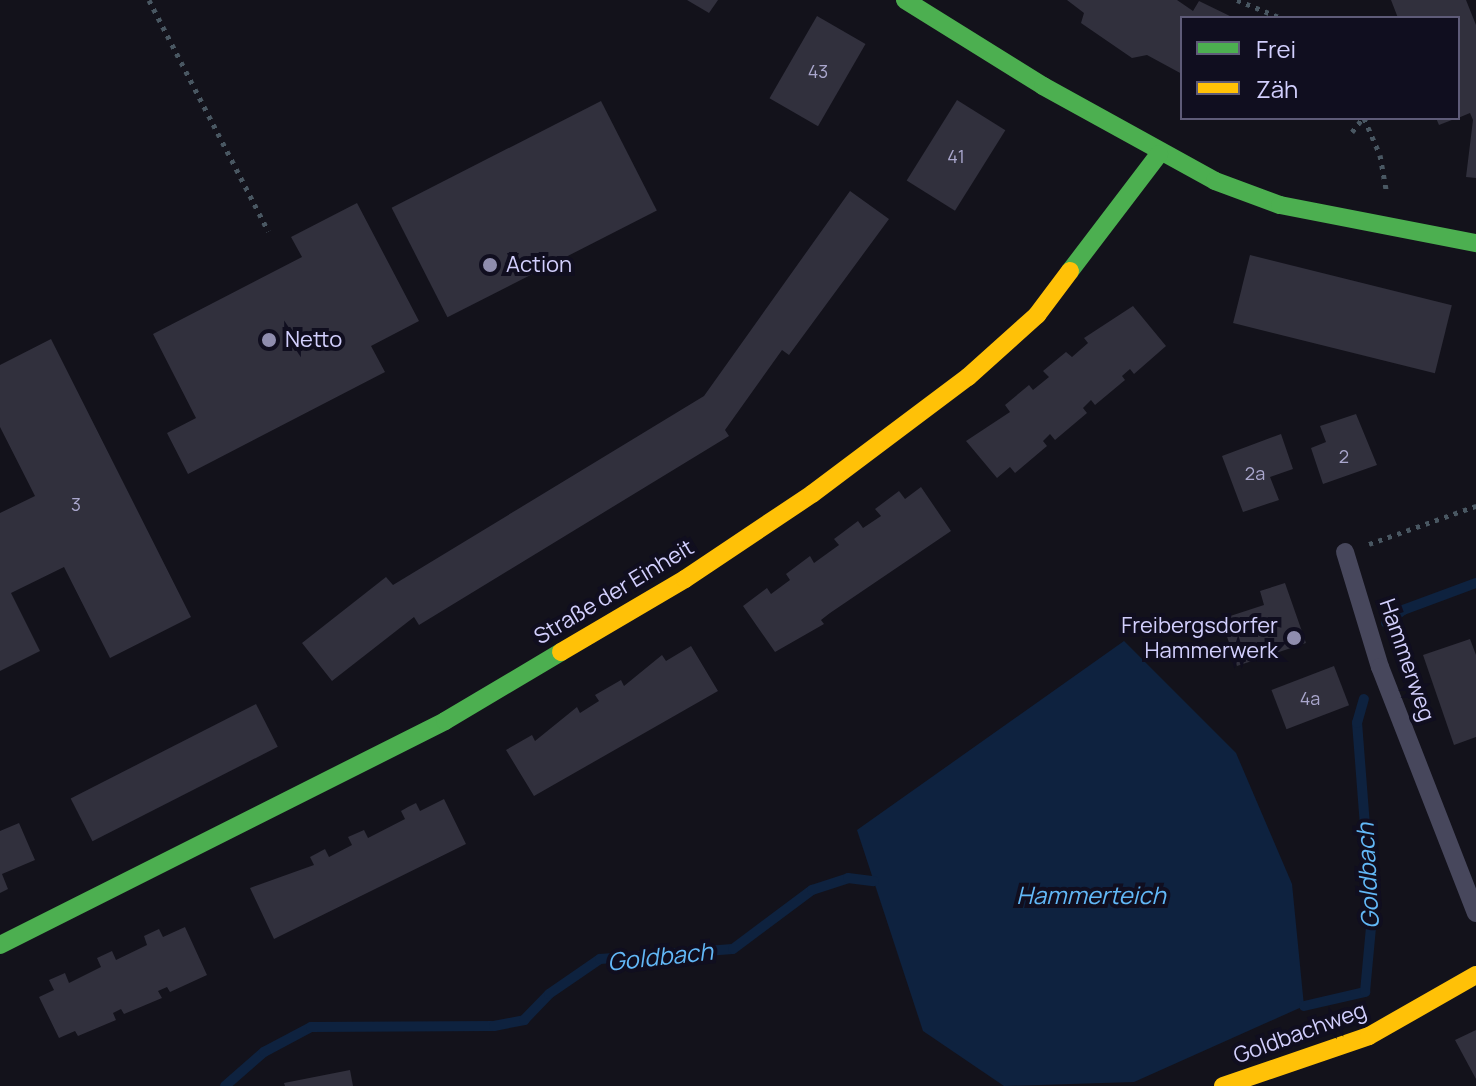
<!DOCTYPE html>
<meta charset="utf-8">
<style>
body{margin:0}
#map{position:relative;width:1476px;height:1086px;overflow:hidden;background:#13121b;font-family:Manrope,sans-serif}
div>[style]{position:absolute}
.water>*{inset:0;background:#0e223f}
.stream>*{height:10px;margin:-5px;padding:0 5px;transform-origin:5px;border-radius:5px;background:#0e223f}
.building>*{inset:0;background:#31303d;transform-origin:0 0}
.path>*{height:5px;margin-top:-2.5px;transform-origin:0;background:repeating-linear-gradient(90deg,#495762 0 4px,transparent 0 10px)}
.lane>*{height:18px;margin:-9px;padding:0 9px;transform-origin:9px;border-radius:9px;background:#47475c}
.fast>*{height:18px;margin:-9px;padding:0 9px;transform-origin:9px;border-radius:9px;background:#4caf50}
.slow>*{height:18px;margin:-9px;padding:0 9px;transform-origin:9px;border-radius:9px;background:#ffc107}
.dots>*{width:22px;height:22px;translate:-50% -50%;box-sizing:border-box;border:4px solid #100e1f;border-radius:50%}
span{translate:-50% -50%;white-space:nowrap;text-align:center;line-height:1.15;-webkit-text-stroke:8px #100e1f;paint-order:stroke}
.number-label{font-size:18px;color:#aaa7cd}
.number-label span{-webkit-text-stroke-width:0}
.poi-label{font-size:22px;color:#d2cffd}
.left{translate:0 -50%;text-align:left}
.right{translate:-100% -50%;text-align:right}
.street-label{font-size:22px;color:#d2cffd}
.water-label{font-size:24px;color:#62b8f7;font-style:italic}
.legend{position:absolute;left:1180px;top:16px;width:280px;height:104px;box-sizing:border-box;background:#100e1f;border:2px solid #5e5b78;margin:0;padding:10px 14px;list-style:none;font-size:24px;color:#d2cffd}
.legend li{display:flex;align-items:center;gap:16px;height:40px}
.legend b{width:40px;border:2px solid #5e5b78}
</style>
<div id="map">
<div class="water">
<i style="clip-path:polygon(1124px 641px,1236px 753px,1292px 884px,1304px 1006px,1134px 1082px,1004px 1086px,923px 1031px,857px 830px)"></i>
</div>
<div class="stream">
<i style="left:1386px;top:623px;width:21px;rotate:-37deg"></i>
<i style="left:1403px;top:610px;width:78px;rotate:-20.3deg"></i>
<i style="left:1304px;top:1006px;width:63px;rotate:-12.9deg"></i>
<i style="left:1365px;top:992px;width:75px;rotate:-84.7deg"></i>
<i style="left:1372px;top:917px;width:195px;rotate:-94.4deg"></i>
<i style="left:1357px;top:723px;width:25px;rotate:-74deg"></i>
<i style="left:225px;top:1086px;width:52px;rotate:-41.1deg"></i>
<i style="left:264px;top:1052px;width:53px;rotate:-28deg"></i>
<i style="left:311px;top:1027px;width:183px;rotate:-0.3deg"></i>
<i style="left:494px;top:1026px;width:31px;rotate:-11deg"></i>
<i style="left:524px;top:1020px;width:36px;rotate:-46deg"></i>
<i style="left:549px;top:994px;width:62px;rotate:-34.5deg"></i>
<i style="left:600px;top:959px;width:133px;rotate:-4.3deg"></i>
<i style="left:733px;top:949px;width:99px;rotate:-36.8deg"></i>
<i style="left:812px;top:890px;width:38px;rotate:-18deg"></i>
<i style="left:848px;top:878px;width:26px;rotate:7deg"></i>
</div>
<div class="building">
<i style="clip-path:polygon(687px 0,718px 0,709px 13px)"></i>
<i style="clip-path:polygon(1067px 0,1177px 0,1193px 11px,1199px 1px,1234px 18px,1182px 18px,1182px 74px,1147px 55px,1132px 58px,1081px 23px,1084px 13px)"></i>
<i style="clip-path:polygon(1391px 0,1466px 0,1476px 25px,1476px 178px,1466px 177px,1473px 120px,1470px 113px,1458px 118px,1458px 18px,1398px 18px)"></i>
<i style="left:817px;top:16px;width:56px;height:95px;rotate:30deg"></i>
<i style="left:957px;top:100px;width:57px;height:95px;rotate:32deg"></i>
<i style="left:601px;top:101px;width:123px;height:235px;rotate:63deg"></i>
<i style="clip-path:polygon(1436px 118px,1457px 118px,1439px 125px)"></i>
<i style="clip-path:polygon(850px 191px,889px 219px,789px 355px,782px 350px,725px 430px,729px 436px,419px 625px,414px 617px,332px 681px,302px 643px,386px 577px,393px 585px,704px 396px)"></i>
<i style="clip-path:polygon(357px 203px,419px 321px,371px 346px,385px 372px,188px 474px,167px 433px,196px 418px,153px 334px,302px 257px,291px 237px)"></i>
<i style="left:1250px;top:255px;width:208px;height:70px;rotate:14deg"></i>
<i style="clip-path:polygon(1133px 306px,1166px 346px,1134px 374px,1130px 369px,1122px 376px,1125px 380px,1095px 405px,1091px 400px,1083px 408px,1087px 413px,1055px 440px,1050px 434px,1043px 441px,1047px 446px,1015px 473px,1010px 467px,997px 478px,966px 441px,1010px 412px,1005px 405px,1029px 385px,1033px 390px,1049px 377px,1043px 371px,1066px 352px,1072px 357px,1088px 343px,1084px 338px)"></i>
<i style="clip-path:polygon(51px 339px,191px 617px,110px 658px,64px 567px,11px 593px,40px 651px,0 671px,0 513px,35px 496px,0 427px,0 365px)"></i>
<i style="clip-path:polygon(1356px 414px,1377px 465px,1323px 484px,1311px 448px,1326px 442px,1320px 426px)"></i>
<i style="clip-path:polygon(1281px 434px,1293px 469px,1270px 477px,1279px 500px,1243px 512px,1222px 456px)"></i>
<i style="clip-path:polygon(921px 487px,951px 531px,830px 613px,821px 620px,824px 624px,775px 652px,743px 606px,767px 588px,771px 594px,790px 580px,786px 574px,810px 556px,814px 563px,839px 545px,834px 539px,858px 521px,863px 528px,881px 516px,875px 509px,899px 491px,905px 499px)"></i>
<i style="clip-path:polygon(1285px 583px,1306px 643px,1237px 666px,1221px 619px,1264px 605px,1260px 591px)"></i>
<i style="clip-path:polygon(1470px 639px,1476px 655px,1476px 737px,1454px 745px,1423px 655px)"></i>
<i style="clip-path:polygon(691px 646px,718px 691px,534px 796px,506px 750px,532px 735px,535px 741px,577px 707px,580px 713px,599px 701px,595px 695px,621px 680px,624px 686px,662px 655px,666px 661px)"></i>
<i style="left:1334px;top:666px;width:42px;height:67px;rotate:69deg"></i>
<i style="left:256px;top:704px;width:48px;height:208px;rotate:63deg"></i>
<i style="clip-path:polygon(444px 799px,466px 844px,274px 939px,250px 888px,314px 865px,310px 857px,325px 849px,329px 857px,352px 845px,348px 837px,364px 830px,368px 838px,405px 819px,401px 811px,408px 807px,416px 803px,420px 811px)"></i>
<i style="clip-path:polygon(19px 823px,35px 860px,2px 874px,8px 889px,0 893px,0 831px)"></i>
<i style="clip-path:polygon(185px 927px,207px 975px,170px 992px,167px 987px,158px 991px,162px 998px,124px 1014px,121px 1009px,113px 1013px,116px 1020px,78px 1036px,75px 1031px,59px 1038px,39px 997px,54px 990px,49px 980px,65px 973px,69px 983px,101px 967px,97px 958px,112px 951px,116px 960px,147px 945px,144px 936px,159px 929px,163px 937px)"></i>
<i style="clip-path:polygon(1476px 1030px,1476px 1079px,1455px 1040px)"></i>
<i style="clip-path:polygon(350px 1070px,353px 1086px,285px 1086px,284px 1083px)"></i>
</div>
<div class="path">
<i style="left:149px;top:0;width:260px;rotate:62.7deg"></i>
<i style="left:1237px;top:0;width:48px;rotate:22.2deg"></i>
<i style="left:1364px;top:118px;width:40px;rotate:66.6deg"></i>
<i style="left:1380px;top:155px;width:35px;rotate:80deg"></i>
<i style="left:1352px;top:132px;width:18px;rotate:-52deg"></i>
<i style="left:1369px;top:544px;width:114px;rotate:-19.6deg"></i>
</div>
<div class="lane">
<i style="left:1345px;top:552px;width:120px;rotate:73.1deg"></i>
<i style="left:1380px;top:667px;width:264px;rotate:68.7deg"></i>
</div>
<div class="fast">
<i style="left:905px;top:0;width:163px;rotate:31.9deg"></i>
<i style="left:1043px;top:86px;width:196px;rotate:28.9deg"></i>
<i style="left:1215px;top:181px;width:69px;rotate:20.3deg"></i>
<i style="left:1280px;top:205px;width:200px;rotate:11deg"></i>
<i style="left:1070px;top:271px;width:147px;rotate:-52.7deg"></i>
<i style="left:0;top:945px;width:498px;rotate:-26.7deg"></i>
<i style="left:445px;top:721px;width:135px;rotate:-30.7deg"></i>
</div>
<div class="slow">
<i style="left:561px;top:652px;width:144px;rotate:-30.5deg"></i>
<i style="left:685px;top:579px;width:153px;rotate:-33.8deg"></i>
<i style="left:812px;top:494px;width:195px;rotate:-36.9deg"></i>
<i style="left:968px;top:377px;width:93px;rotate:-41.9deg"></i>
<i style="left:1037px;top:315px;width:55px;rotate:-53.1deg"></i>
<i style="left:1223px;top:1086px;width:154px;rotate:-18.9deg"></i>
<i style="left:1369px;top:1036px;width:123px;rotate:-29.7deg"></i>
</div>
<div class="dots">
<i style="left:490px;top:265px;background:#8f8dae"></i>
<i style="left:269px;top:340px;background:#8f8dae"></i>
<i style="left:1294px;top:638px;background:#8f8dae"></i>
</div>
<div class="number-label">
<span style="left:818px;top:71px">43</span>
<span style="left:956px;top:156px">41</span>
<span style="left:1344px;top:456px">2</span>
<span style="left:1255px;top:473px">2a</span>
<span style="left:76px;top:504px">3</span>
<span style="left:1310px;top:698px">4a</span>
</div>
<div class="poi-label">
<span class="left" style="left:506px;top:265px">Action</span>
<span class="left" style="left:285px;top:340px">Netto</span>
<span class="right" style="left:1278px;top:638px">Freibergsdorfer<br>Hammerwerk</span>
</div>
<div class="street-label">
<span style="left:614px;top:592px;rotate:-31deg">Straße der Einheit</span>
<span style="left:1407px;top:660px;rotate:71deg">Hammerweg</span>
<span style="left:1300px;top:1033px;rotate:-20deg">Goldbachweg</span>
</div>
<div class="water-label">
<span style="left:1367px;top:876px;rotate:-93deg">Goldbach</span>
<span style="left:1091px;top:895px">Hammerteich</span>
<span style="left:660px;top:956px;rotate:-6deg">Goldbach</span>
</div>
<ul class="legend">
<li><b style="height:10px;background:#4caf50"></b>Frei</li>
<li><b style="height:10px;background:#ffc107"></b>Zäh</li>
</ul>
</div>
